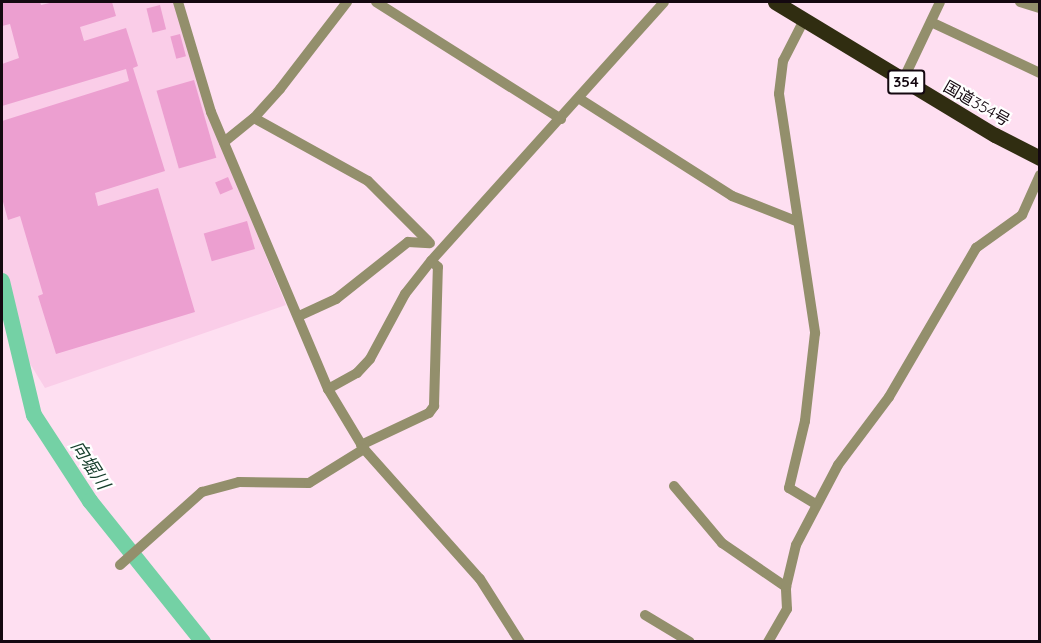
<!DOCTYPE html>
<meta charset="utf-8">
<style>
body{margin:0}
#map{position:relative;width:1041px;height:643px;overflow:hidden;background:#fedff1;font-family:Quicksand,"Noto Sans JP",sans-serif}
div>[style]{position:absolute}
.built>*{inset:0;background:#facde8}
.river>*{height:16px;margin:-8px;padding:0 8px;transform-origin:8px;border-radius:8px;background:#74d1a5}
.building>*{inset:0;background:#ec9fd0;transform-origin:0 0}
.minor>*{height:10px;margin:-5px;padding:0 5px;transform-origin:5px;border-radius:5px;background:#938f6c}
.highway>*{height:15px;margin:-7.5px;padding:0 7.5px;transform-origin:7.5px;border-radius:7.5px;background:#302d11}
span{translate:-50% -50%;white-space:nowrap;text-align:center;line-height:1.15;-webkit-text-stroke:4.5px #fff;paint-order:stroke}
.shield-label span{padding:2px 4px;background:#fff;border:2px solid;border-radius:4px;-webkit-text-stroke-width:0}
.shield-label{font-size:15px;color:#140810;font-weight:700}
.street-label{font-size:16px;color:#140810}
.water-label{font-size:18px;color:#153d2b;font-style:italic}
.frame{position:absolute;inset:0;border:3px solid #140810;pointer-events:none}
</style>
<div id="map">
<div class="built">
<i style="clip-path:polygon(2px 2px,174px 2px,207px 112px,286px 305px,45px 388px,29px 362px,2px 274px)"></i>
</div>
<div class="river">
<i style="left:2px;top:281px;width:138px;rotate:76.6deg"></i>
<i style="left:34px;top:415px;width:103px;rotate:56.9deg"></i>
<i style="left:90px;top:501px;width:181px;rotate:51.3deg"></i>
</div>
<div class="building">
<i style="clip-path:polygon(2px 2px,40px 2px,41px 5px,54px 2px,112px 2px,116px 16px,80px 27px,84px 41px,126px 28px,138px 66px,133px 68px,165px 171px,95px 193px,98px 206px,158px 188px,195px 312px,56px 354px,38px 296px,43px 294px,20px 216px,8px 220px,2px 198px,2px 121px,129px 81px,126px 69px,2px 106px,2px 64px,19px 58px,10px 24px,2px 26px)"></i>
<i style="left:160px;top:5px;width:25px;height:14px;rotate:76deg"></i>
<i style="left:180px;top:34px;width:23px;height:10px;rotate:75deg"></i>
<i style="left:194px;top:80px;width:81px;height:39px;rotate:74deg"></i>
<i style="left:228px;top:177px;width:13px;height:14px;rotate:67deg"></i>
<i style="left:247px;top:221px;width:29px;height:45px;rotate:74deg"></i>
</div>
<div class="minor">
<i style="left:178px;top:2px;width:115px;rotate:73.3deg"></i>
<i style="left:211px;top:112px;width:301px;rotate:67.1deg"></i>
<i style="left:328px;top:389px;width:70px;rotate:59deg"></i>
<i style="left:364px;top:449px;width:174px;rotate:48.3deg"></i>
<i style="left:480px;top:579px;width:75px;rotate:57.6deg"></i>
<i style="left:376px;top:2px;width:219px;rotate:32.3deg"></i>
<i style="left:1020px;top:2px;width:21px;rotate:17deg"></i>
<i style="left:804px;top:20px;width:46px;rotate:117.1deg"></i>
<i style="left:783px;top:61px;width:33px;rotate:97deg"></i>
<i style="left:779px;top:94px;width:242px;rotate:81.4deg"></i>
<i style="left:815px;top:333px;width:89px;rotate:96.5deg"></i>
<i style="left:805px;top:421px;width:69px;rotate:103.4deg"></i>
<i style="left:789px;top:488px;width:31px;rotate:31deg"></i>
<i style="left:931px;top:22px;width:120px;rotate:25.1deg"></i>
<i style="left:903px;top:80px;width:86px;rotate:-64.6deg"></i>
<i style="left:580px;top:99px;width:180px;rotate:32.5deg"></i>
<i style="left:732px;top:196px;width:69px;rotate:21.3deg"></i>
<i style="left:254px;top:118px;width:130px;rotate:28.9deg"></i>
<i style="left:368px;top:181px;width:85px;rotate:45deg"></i>
<i style="left:224px;top:142px;width:38px;rotate:-39deg"></i>
<i style="left:254px;top:118px;width:39px;rotate:-48deg"></i>
<i style="left:280px;top:89px;width:110px;rotate:-52.4deg"></i>
<i style="left:299px;top:316px;width:41px;rotate:-24.7deg"></i>
<i style="left:336px;top:299px;width:92px;rotate:-38.4deg"></i>
<i style="left:408px;top:242px;width:22px;rotate:3deg"></i>
<i style="left:328px;top:389px;width:33px;rotate:-29deg"></i>
<i style="left:357px;top:373px;width:19px;rotate:-47deg"></i>
<i style="left:370px;top:359px;width:74px;rotate:-61.7deg"></i>
<i style="left:405px;top:294px;width:42px;rotate:-51.8deg"></i>
<i style="left:431px;top:261px;width:348px;rotate:-48deg"></i>
<i style="left:361px;top:445px;width:75px;rotate:-25.2deg"></i>
<i style="left:429px;top:413px;width:9px;rotate:-54deg"></i>
<i style="left:434px;top:406px;width:139px;rotate:-88.4deg"></i>
<i style="left:438px;top:267px;width:9px;rotate:-139deg"></i>
<i style="left:674px;top:486px;width:75px;rotate:49.9deg"></i>
<i style="left:722px;top:543px;width:78px;rotate:34.5deg"></i>
<i style="left:120px;top:565px;width:110px;rotate:-41.7deg"></i>
<i style="left:202px;top:492px;width:38px;rotate:-15deg"></i>
<i style="left:239px;top:482px;width:70px;rotate:0.8deg"></i>
<i style="left:309px;top:483px;width:65px;rotate:-31.7deg"></i>
<i style="left:645px;top:615px;width:52px;rotate:31deg"></i>
<i style="left:768px;top:642px;width:38px;rotate:-60deg"></i>
<i style="left:787px;top:609px;width:22px;rotate:-93deg"></i>
<i style="left:786px;top:587px;width:43px;rotate:-76.6deg"></i>
<i style="left:796px;top:545px;width:90px;rotate:-62.3deg"></i>
<i style="left:838px;top:465px;width:85px;rotate:-53.1deg"></i>
<i style="left:889px;top:397px;width:173px;rotate:-59.7deg"></i>
<i style="left:976px;top:248px;width:57px;rotate:-35.7deg"></i>
<i style="left:1022px;top:215px;width:44px;rotate:-65.8deg"></i>
</div>
<div class="highway">
<i style="left:775px;top:2px;width:257px;rotate:31.2deg"></i>
<i style="left:995px;top:135px;width:51px;rotate:27.1deg"></i>
</div>
<div class="shield-label">
<span style="left:906px;top:82px">354</span>
</div>
<div class="street-label">
<span style="left:977px;top:103px;rotate:30deg">国道354号</span>
</div>
<div class="water-label">
<span style="left:90px;top:465px;rotate:57deg">向堀川</span>
</div>
<div class="frame"></div>
</div>
